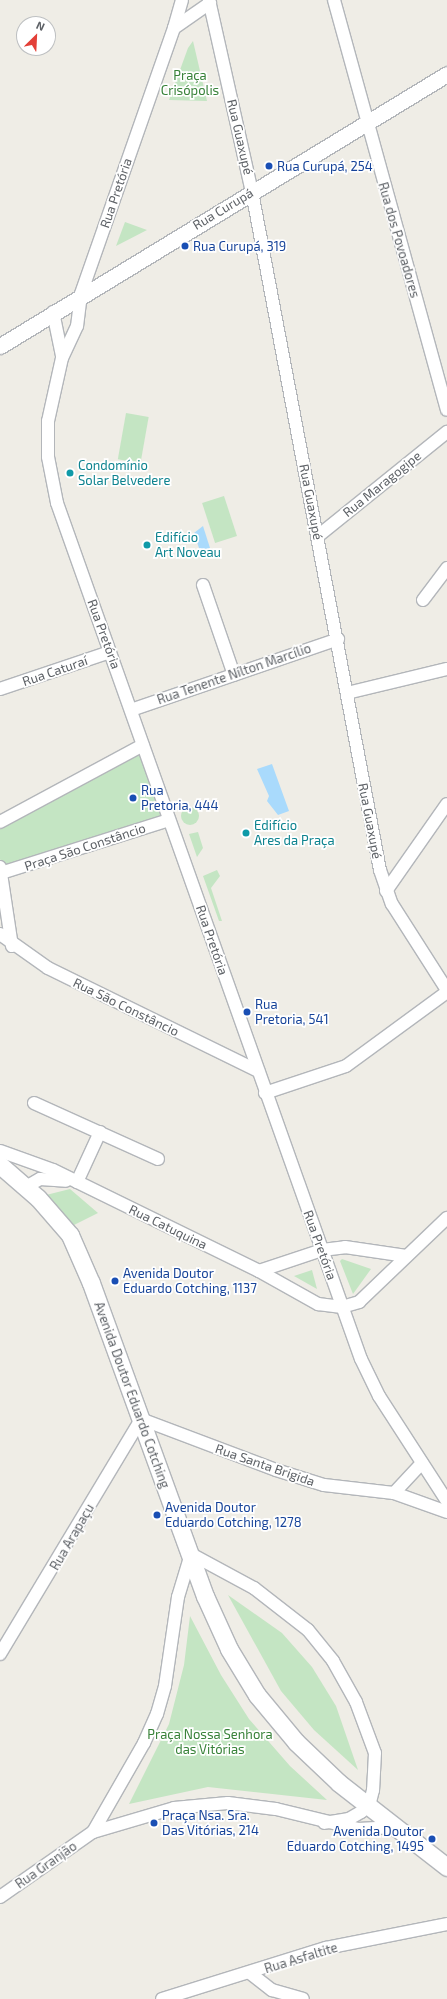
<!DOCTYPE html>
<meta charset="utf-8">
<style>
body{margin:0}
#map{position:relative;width:447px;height:1999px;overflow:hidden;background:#efede6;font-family:"Exo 2",sans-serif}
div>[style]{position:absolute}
.green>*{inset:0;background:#c4e5c3;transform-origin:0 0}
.round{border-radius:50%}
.water>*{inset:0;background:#a9dafc}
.roads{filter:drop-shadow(1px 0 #b3b6ba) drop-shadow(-1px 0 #b3b6ba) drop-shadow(0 1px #b3b6ba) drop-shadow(0 -1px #b3b6ba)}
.minor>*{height:12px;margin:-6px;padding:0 6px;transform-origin:6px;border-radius:6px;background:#fff}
.tertiary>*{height:15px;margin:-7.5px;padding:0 7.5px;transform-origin:7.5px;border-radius:7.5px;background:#fff}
.secondary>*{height:17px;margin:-8.5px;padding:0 8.5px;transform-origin:8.5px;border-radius:8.5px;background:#fff}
.dots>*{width:11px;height:11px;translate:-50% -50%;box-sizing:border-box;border:2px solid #fff;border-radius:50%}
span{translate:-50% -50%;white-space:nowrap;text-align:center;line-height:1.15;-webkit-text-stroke:3.5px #fff;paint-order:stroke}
.park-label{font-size:13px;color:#388239}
.street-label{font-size:13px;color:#5d6166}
.transit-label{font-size:13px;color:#164399}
.left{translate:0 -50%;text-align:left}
.right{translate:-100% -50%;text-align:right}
.culture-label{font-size:13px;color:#0d838f}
.north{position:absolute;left:16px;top:16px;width:40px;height:40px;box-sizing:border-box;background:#fff;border:1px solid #bec0c2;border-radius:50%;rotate:24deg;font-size:11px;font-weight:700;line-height:16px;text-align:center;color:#5d6166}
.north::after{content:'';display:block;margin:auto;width:14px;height:18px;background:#e34038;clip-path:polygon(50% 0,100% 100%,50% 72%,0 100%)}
</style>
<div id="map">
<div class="green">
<i style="clip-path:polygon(193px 41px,207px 101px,169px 100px,188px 48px)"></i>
<i style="clip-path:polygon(125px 222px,147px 230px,116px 246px)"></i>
<i style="left:126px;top:413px;width:23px;height:47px;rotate:10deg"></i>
<i style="left:224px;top:496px;width:42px;height:23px;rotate:72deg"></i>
<i style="clip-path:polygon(141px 751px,163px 818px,5px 872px,0 859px,0 826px)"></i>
<i class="round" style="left:181px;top:807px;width:18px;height:18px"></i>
<i style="clip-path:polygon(198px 832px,203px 848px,197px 857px,189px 834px)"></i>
<i style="clip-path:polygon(217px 870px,220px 876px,211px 888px,222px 921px,219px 921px,203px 876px)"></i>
<i style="clip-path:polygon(70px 1189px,98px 1213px,72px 1226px,46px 1195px)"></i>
<i style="clip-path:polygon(342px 1259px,371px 1269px,353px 1294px,340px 1261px)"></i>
<i style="clip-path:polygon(312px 1270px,317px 1289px,294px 1276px)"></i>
<i style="clip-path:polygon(228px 1595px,282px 1633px,312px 1667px,336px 1706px,358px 1770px,314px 1730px,281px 1691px)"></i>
<i style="clip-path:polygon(190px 1616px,221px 1675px,249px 1719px,290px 1766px,327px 1800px,208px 1787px,129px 1804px,169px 1724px,184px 1665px)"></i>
</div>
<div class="water">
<i style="clip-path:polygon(203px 526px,210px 548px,200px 551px,194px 533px)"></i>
<i style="clip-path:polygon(272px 764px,289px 811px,278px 815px,267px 801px,269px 796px,257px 769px)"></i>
</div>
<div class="roads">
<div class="minor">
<i style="left:182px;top:0;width:29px;rotate:106deg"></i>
<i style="left:174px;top:28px;width:44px;rotate:-34.8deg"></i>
<i style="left:209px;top:0;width:197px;rotate:77.4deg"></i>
<i style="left:252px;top:192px;width:690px;rotate:79.31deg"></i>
<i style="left:380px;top:870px;width:36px;rotate:71deg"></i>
<i style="left:392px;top:904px;width:102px;rotate:57.4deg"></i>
<i style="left:334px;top:0;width:425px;rotate:74.6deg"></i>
<i style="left:174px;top:28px;width:282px;rotate:109.3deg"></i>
<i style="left:81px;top:294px;width:32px;rotate:97deg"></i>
<i style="left:77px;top:326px;width:35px;rotate:115deg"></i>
<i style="left:62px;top:358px;width:65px;rotate:102.5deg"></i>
<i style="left:48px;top:421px;width:36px;rotate:90deg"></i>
<i style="left:48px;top:457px;width:47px;rotate:78.9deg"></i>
<i style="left:57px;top:503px;width:908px;rotate:70.45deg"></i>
<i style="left:361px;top:1359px;width:41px;rotate:64.1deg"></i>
<i style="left:379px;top:1396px;width:125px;rotate:57.1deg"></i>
<i style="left:53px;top:312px;width:45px;rotate:78.4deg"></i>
<i style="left:318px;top:536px;width:166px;rotate:-38.9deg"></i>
<i style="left:203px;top:585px;width:95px;rotate:71deg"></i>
<i style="left:423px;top:600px;width:40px;rotate:-53deg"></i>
<i style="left:0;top:689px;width:116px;rotate:-18.6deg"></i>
<i style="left:347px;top:693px;width:103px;rotate:-13.5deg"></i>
<i style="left:131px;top:710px;width:219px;rotate:-18.9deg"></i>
<i style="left:0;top:822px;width:162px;rotate:-28.3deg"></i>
<i style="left:0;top:867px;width:80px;rotate:81.4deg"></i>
<i style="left:1px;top:873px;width:176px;rotate:-17.5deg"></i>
<i style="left:386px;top:891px;width:106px;rotate:-55deg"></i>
<i style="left:0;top:934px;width:59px;rotate:35.3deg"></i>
<i style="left:48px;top:968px;width:234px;rotate:26.1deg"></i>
<i style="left:265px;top:1093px;width:85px;rotate:-18.4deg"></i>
<i style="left:346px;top:1066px;width:125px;rotate:-36.2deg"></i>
<i style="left:34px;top:1103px;width:136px;rotate:24.3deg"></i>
<i style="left:0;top:1151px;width:56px;rotate:19.7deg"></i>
<i style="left:53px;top:1170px;width:229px;rotate:26.1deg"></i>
<i style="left:259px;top:1271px;width:68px;rotate:29.2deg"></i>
<i style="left:318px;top:1304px;width:24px;rotate:7deg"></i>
<i style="left:342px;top:1307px;width:18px;rotate:-16deg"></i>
<i style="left:359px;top:1302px;width:122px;rotate:-43.7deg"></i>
<i style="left:77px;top:1182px;width:55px;rotate:-65.3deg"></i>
<i style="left:26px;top:1187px;width:16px;rotate:-30deg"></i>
<i style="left:40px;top:1179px;width:26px;rotate:4deg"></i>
<i style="left:259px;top:1271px;width:66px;rotate:-18.4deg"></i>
<i style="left:322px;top:1250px;width:23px;rotate:-7deg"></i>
<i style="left:345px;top:1247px;width:62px;rotate:8.4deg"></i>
<i style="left:394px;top:1493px;width:41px;rotate:-47deg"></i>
<i style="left:0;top:1654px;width:274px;rotate:-59deg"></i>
<i style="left:141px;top:1419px;width:144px;rotate:20.7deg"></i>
<i style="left:276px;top:1470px;width:50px;rotate:17.4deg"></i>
<i style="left:324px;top:1485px;width:70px;rotate:6.5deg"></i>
<i style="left:394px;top:1493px;width:56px;rotate:19.7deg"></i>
<i style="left:93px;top:1832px;width:103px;rotate:-60.2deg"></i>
<i style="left:144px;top:1743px;width:32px;rotate:-66deg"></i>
<i style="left:157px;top:1714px;width:29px;rotate:-74deg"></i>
<i style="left:165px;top:1686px;width:90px;rotate:-81.7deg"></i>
<i style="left:178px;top:1597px;width:45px;rotate:-73.2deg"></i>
<i style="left:191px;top:1554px;width:72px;rotate:28.4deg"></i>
<i style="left:254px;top:1588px;width:68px;rotate:37.9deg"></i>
<i style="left:308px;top:1630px;width:40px;rotate:51deg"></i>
<i style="left:333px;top:1661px;width:47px;rotate:60.7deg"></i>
<i style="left:356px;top:1702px;width:54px;rotate:69.6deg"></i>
<i style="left:375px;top:1753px;width:37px;rotate:93deg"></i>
<i style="left:373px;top:1790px;width:16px;rotate:104deg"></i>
<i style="left:369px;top:1806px;width:10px;rotate:143deg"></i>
<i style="left:361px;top:1812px;width:14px;rotate:150deg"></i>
<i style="left:349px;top:1819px;width:25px;rotate:171deg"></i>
<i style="left:0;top:1897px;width:113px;rotate:-35deg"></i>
<i style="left:93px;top:1832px;width:84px;rotate:-16.5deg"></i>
<i style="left:174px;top:1808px;width:54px;rotate:-5.3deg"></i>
<i style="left:228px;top:1803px;width:48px;rotate:7.1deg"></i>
<i style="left:276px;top:1809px;width:84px;rotate:13.7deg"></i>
<i style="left:358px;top:1829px;width:37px;rotate:-3deg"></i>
<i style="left:250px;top:1973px;width:28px;rotate:38deg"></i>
<i style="left:272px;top:1990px;width:32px;rotate:16deg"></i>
<i style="left:162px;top:1999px;width:172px;rotate:-17.3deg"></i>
<i style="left:326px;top:1948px;width:123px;rotate:-11.2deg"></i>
</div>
<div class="tertiary">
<i style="left:0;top:346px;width:523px;rotate:-31.32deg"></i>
</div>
<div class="secondary">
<i style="left:0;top:1165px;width:50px;rotate:41deg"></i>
<i style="left:38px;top:1198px;width:49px;rotate:49.1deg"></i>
<i style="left:70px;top:1235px;width:52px;rotate:66.4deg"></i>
<i style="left:91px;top:1283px;width:333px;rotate:70deg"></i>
<i style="left:205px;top:1596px;width:58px;rotate:65.6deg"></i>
<i style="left:229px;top:1649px;width:54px;rotate:58.7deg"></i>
<i style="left:257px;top:1695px;width:61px;rotate:50.3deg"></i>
<i style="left:296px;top:1742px;width:59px;rotate:43.6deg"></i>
<i style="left:339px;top:1783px;width:137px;rotate:37.9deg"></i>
</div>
</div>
<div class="dots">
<i style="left:269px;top:166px;background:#1a4fb4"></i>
<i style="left:185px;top:246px;background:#1a4fb4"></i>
<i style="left:70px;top:473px;background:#0f9aa8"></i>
<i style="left:147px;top:545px;background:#0f9aa8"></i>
<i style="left:133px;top:798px;background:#1a4fb4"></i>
<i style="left:246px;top:833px;background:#0f9aa8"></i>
<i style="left:247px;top:1012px;background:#1a4fb4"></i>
<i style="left:115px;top:1281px;background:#1a4fb4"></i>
<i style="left:157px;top:1515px;background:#1a4fb4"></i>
<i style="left:154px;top:1823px;background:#1a4fb4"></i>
<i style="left:432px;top:1839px;background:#1a4fb4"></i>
</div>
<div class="park-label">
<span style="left:190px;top:83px">Praça<br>Crisópolis</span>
<span style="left:210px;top:1742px">Praça Nossa Senhora<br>das Vitórias</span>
</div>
<div class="street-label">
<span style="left:240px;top:137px;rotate:77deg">Rua Guaxupé</span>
<span style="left:116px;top:193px;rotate:-71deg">Rua Pretória</span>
<span style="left:223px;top:209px;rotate:-31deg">Rua Curupá</span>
<span style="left:399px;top:240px;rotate:74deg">Rua dos Povoadores</span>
<span style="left:382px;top:484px;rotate:-39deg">Rua Maragogipe</span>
<span style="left:311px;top:502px;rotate:79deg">Rua Guaxupé</span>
<span style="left:104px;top:634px;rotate:70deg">Rua Pretória</span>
<span style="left:55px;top:671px;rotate:-19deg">Rua Caturaí</span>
<span style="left:234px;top:674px;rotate:-19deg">Rua Tenente Nílton Marcílio</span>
<span style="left:370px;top:821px;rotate:79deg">Rua Guaxupé</span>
<span style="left:85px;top:847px;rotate:-18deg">Praça São Constâncio</span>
<span style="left:212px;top:940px;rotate:71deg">Rua Pretória</span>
<span style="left:126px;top:1007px;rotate:26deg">Rua São Constâncio</span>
<span style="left:168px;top:1227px;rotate:26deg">Rua Catuquina</span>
<span style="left:320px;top:1245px;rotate:70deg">Rua Pretória</span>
<span style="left:132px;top:1395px;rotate:70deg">Avenida Doutor Eduardo Cotching</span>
<span style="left:265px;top:1465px;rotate:19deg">Rua Santa Brigida</span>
<span style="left:72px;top:1537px;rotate:-60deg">Rua Arapaçu</span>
<span style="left:46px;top:1865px;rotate:-35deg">Rua Granjão</span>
<span style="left:301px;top:1958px;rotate:-17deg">Rua Asfaltite</span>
</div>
<div class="transit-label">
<span class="left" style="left:277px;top:166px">Rua Curupá, 254</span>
<span class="left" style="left:193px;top:246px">Rua Curupá, 319</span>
<span class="left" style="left:141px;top:798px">Rua<br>Pretoria, 444</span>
<span class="left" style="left:255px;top:1012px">Rua<br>Pretoria, 541</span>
<span class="left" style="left:123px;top:1281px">Avenida Doutor<br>Eduardo Cotching, 1137</span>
<span class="left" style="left:165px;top:1515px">Avenida Doutor<br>Eduardo Cotching, 1278</span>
<span class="left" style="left:162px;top:1823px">Praça Nsa. Sra.<br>Das Vitórias, 214</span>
<span class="right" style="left:424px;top:1839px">Avenida Doutor<br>Eduardo Cotching, 1495</span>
</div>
<div class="culture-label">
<span class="left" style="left:78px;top:473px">Condomínio<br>Solar Belvedere</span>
<span class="left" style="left:155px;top:545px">Edifício<br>Art Noveau</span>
<span class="left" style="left:254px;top:833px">Edifício<br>Ares da Praça</span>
</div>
<div class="north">N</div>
</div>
